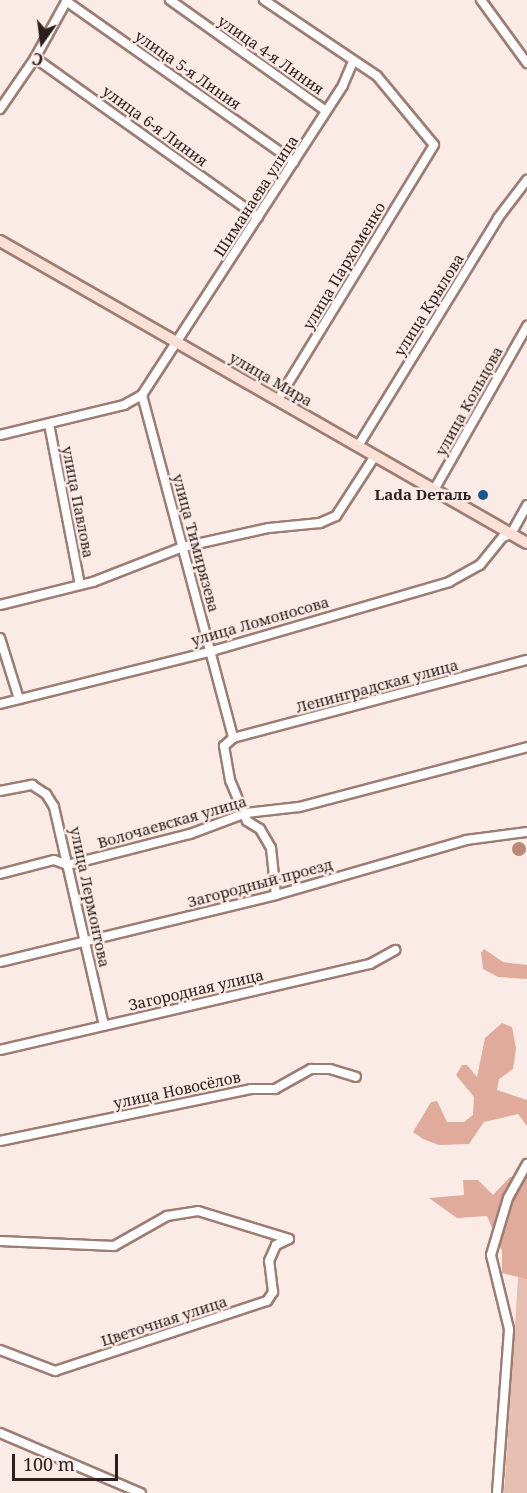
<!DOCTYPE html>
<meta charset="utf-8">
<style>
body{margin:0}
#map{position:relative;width:527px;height:1493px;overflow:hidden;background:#faebe6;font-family:"Noto Serif",serif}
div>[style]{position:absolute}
.green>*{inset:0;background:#e6bfb3}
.forest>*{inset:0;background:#e0ab9a}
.water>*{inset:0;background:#bc8979}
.round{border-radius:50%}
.roads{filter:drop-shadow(2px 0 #9d7c72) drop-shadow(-2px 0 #9d7c72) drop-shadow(0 2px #9d7c72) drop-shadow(0 -2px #9d7c72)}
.minor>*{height:8px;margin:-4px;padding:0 4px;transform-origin:4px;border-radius:4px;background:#fff}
.major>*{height:10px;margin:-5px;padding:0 5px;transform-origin:5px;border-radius:5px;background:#fbe0d8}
.dots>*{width:16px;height:16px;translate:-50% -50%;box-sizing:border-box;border:3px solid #faebe6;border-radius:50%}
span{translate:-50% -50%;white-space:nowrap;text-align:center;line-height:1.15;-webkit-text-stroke:5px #faebe6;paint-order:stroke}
.street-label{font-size:15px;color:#2d201c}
.poi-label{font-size:15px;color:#2d201c;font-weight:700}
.right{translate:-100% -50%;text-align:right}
.north{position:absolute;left:12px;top:12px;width:60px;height:60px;-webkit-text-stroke:4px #faebe6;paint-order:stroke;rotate:194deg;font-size:16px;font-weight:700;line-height:24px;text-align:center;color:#2d201c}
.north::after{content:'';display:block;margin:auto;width:21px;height:27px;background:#2d201c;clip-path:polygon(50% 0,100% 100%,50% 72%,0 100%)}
.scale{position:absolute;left:12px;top:1454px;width:106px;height:27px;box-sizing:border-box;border:3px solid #2d201c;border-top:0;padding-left:8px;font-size:18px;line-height:21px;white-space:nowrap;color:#2d201c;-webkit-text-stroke:4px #faebe6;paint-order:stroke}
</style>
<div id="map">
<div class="green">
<i style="clip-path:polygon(523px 1202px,527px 1202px,527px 1493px,504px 1493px)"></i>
</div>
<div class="forest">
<i style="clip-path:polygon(484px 949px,503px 962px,527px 965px,527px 979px,498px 977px,483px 969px,481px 953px)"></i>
<i style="clip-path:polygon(502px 1023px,512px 1027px,516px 1048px,513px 1069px,499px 1079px,497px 1090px,527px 1100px,527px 1126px,518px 1114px,484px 1122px,469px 1144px,439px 1145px,423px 1139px,413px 1132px,431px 1102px,437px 1101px,447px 1122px,464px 1122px,473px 1115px,474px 1097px,456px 1075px,462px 1065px,467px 1065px,477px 1077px,485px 1038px)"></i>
<i style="clip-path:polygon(510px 1177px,527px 1178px,527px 1279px,502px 1273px,502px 1251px,487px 1216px,457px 1218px,429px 1198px,464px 1195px,463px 1180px,478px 1180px,493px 1195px)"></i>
</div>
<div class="water">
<i class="round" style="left:512px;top:842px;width:14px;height:14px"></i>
</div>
<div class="roads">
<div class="minor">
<i style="left:170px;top:0;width:191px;rotate:35.4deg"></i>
<i style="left:264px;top:0;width:136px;rotate:33.9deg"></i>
<i style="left:377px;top:76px;width:89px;rotate:50.4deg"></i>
<i style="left:434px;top:145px;width:299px;rotate:121.5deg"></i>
<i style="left:481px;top:0;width:78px;rotate:53.9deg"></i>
<i style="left:66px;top:1px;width:279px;rotate:35.2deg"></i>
<i style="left:35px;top:58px;width:274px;rotate:35.5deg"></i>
<i style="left:0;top:109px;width:62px;rotate:-55.5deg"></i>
<i style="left:35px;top:58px;width:66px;rotate:-61.1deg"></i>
<i style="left:142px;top:395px;width:355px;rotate:75.1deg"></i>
<i style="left:233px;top:738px;width:12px;rotate:138deg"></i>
<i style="left:224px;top:746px;width:35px;rotate:80deg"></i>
<i style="left:230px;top:780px;width:44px;rotate:67.5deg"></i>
<i style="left:247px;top:821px;width:15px;rotate:32deg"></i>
<i style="left:260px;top:829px;width:22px;rotate:60deg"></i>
<i style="left:271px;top:848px;width:47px;rotate:83.9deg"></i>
<i style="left:49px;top:424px;width:164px;rotate:79.1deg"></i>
<i style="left:0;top:435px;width:128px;rotate:-13.6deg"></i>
<i style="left:124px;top:405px;width:21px;rotate:-29deg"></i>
<i style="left:142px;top:395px;width:369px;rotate:-57deg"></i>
<i style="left:343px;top:85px;width:26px;rotate:-67deg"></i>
<i style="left:358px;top:446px;width:268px;rotate:-58.4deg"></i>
<i style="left:498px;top:218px;width:48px;rotate:-52.7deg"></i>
<i style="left:434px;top:490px;width:189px;rotate:-60.4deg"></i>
<i style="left:0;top:605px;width:96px;rotate:-13.9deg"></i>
<i style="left:93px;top:582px;width:97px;rotate:-21.3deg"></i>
<i style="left:183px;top:547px;width:88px;rotate:-12.5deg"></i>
<i style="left:269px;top:528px;width:51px;rotate:-5.6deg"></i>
<i style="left:320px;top:523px;width:17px;rotate:-24deg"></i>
<i style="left:336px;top:516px;width:72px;rotate:-57deg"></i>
<i style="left:0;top:638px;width:64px;rotate:72.7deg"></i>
<i style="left:0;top:704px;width:219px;rotate:-14deg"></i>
<i style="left:212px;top:651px;width:247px;rotate:-16.2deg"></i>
<i style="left:449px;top:582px;width:35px;rotate:-29deg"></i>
<i style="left:480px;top:565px;width:36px;rotate:-51deg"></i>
<i style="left:503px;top:537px;width:9px;rotate:-21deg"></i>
<i style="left:511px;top:534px;width:33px;rotate:-61deg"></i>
<i style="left:233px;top:738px;width:304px;rotate:-14.9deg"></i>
<i style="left:0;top:791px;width:33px;rotate:-11deg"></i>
<i style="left:32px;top:785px;width:17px;rotate:33deg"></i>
<i style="left:46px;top:794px;width:15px;rotate:58deg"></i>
<i style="left:54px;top:807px;width:224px;rotate:77.1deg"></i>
<i style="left:0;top:874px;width:56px;rotate:-14.5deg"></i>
<i style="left:54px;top:860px;width:15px;rotate:20deg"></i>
<i style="left:68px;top:865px;width:126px;rotate:-14.3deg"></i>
<i style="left:190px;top:834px;width:60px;rotate:-20.6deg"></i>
<i style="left:246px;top:813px;width:53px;rotate:-6.5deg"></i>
<i style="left:299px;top:807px;width:236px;rotate:-14.7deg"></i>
<i style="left:0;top:962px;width:284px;rotate:-13.6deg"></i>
<i style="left:276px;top:895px;width:198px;rotate:-16.1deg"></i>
<i style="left:466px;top:840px;width:62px;rotate:-7.5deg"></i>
<i style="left:0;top:1050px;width:380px;rotate:-13.1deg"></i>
<i style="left:370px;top:964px;width:29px;rotate:-29deg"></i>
<i style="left:0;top:1141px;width:256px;rotate:-11.7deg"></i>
<i style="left:251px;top:1089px;width:24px"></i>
<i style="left:275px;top:1089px;width:41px;rotate:-29.1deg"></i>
<i style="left:311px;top:1069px;width:19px"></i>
<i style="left:330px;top:1069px;width:27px;rotate:17deg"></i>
<i style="left:0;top:1241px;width:114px;rotate:2.5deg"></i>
<i style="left:114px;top:1246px;width:61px;rotate:-29.5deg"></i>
<i style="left:167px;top:1216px;width:31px;rotate:-9deg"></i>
<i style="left:198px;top:1211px;width:95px;rotate:17.1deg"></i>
<i style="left:0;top:1350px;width:59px;rotate:20.9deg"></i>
<i style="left:55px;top:1371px;width:223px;rotate:-18.3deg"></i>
<i style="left:267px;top:1301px;width:11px;rotate:-56deg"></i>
<i style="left:273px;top:1292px;width:31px;rotate:-97deg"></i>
<i style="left:269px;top:1261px;width:17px;rotate:-66deg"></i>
<i style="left:276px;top:1245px;width:14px;rotate:-25deg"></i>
<i style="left:0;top:1433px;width:153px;rotate:23.1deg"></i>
<i style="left:497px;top:1493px;width:164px;rotate:-85.8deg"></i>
<i style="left:509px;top:1329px;width:76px;rotate:-103.7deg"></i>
<i style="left:491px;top:1255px;width:59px;rotate:-73.4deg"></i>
<i style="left:508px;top:1198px;width:39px;rotate:-61deg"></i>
</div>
<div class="major">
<i style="left:0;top:241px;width:607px;rotate:29.82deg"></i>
</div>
</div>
<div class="dots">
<i style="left:483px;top:495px;background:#17598e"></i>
</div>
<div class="street-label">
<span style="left:271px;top:55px;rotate:35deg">улица 4-я Линия</span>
<span style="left:188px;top:70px;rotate:35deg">улица 5-я Линия</span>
<span style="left:155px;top:126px;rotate:36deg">улица 6-я Линия</span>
<span style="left:256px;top:196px;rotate:-57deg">Шиманаева улица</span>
<span style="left:344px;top:266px;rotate:-59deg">улица Пархоменко</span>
<span style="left:429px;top:305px;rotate:-58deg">улица Крылова</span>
<span style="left:271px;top:379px;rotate:30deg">улица Мира</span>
<span style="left:469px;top:401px;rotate:-61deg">улица Кольцова</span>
<span style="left:78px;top:502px;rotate:79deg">улица Павлова</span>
<span style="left:196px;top:543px;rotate:75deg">улица Тимирязева</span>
<span style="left:260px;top:621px;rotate:-16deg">улица Ломоносова</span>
<span style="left:377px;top:686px;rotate:-15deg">Ленинградская улица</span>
<span style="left:172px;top:822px;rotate:-16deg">Волочаевская улица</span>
<span style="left:260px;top:883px;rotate:-15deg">Загородный проезд</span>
<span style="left:90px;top:897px;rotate:78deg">улица Лермонтова</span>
<span style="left:196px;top:990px;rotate:-13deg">Загородная улица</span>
<span style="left:177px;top:1090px;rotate:-12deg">улица Новосёлов</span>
<span style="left:164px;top:1321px;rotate:-18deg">Цветочная улица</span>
</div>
<div class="poi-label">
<span class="right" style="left:471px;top:495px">Lada Dеталь</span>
</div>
<div class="north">С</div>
<div class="scale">100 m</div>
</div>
